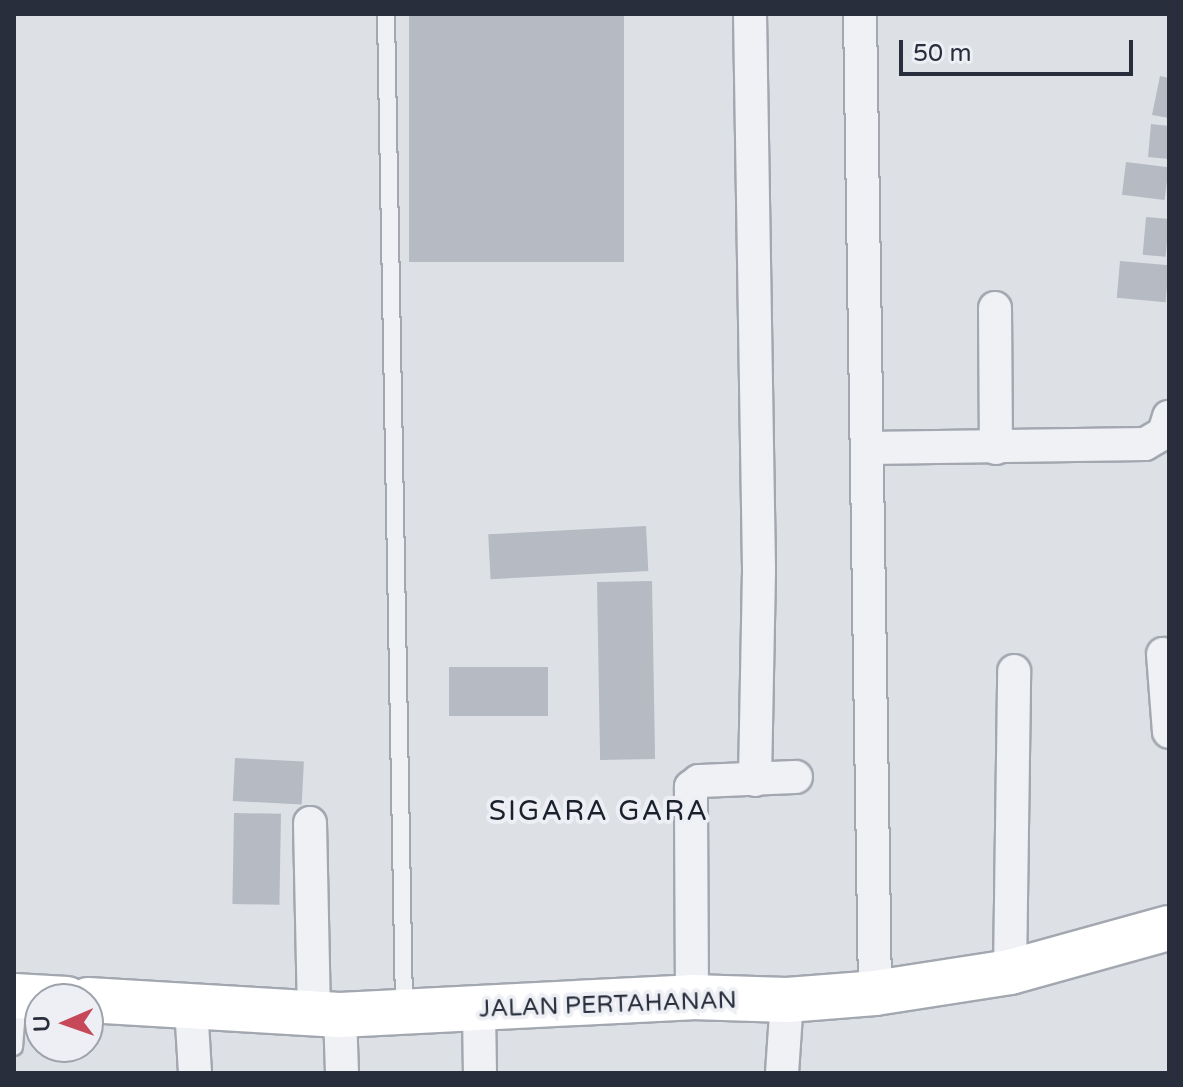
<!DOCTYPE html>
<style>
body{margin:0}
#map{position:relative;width:1183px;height:1087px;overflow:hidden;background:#dde1e6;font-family:"Varela Round",sans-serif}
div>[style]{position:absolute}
.building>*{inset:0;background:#b5bac3;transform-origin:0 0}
.roads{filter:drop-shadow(2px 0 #a3a8b0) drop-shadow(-2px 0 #a3a8b0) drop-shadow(0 2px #a3a8b0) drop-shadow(0 -2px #a3a8b0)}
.lane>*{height:16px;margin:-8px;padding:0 8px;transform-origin:8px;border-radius:8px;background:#f0f1f5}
.street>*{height:32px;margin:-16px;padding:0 16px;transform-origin:16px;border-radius:16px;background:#f0f1f5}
.primary>*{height:44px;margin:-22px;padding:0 22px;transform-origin:22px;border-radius:22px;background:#fff}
span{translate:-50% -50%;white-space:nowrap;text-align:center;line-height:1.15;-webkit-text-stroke:8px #edeff4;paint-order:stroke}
.street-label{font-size:24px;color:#282e3c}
.quarter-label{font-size:28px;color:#1a202c;letter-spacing:2px}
.frame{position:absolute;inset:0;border:16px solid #282e3c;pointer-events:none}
.north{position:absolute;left:24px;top:983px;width:80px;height:80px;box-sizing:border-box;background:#edeff4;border:2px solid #9ea2aa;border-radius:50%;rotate:268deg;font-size:22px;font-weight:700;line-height:32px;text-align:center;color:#282e3c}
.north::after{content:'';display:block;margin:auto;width:28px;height:36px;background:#c54958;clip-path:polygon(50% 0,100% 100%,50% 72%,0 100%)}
.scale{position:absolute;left:899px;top:40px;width:234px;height:36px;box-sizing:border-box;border:4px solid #282e3c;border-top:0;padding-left:10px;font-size:24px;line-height:28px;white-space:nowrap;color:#282e3c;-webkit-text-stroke:6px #edeff4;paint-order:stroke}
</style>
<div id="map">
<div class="building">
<i style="left:409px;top:14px;width:215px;height:248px"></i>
<i style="clip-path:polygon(1160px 76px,1169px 78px,1169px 118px,1152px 115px)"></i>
<i style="clip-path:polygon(1151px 124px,1169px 126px,1169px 159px,1148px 157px)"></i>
<i style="left:1126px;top:162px;width:43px;height:33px;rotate:7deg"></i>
<i style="left:1146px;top:217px;width:23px;height:38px;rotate:5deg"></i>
<i style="left:1120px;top:261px;width:49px;height:37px;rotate:5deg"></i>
<i style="left:646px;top:526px;width:45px;height:158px;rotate:87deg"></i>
<i style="left:652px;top:581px;width:178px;height:55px;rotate:89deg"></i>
<i style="left:548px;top:667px;width:49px;height:99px;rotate:90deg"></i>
<i style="left:235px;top:758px;width:69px;height:43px;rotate:3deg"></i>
<i style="left:234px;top:813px;width:47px;height:91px;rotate:1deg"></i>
</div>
<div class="roads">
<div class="lane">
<i style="left:386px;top:14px;width:995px;rotate:88.96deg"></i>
<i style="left:14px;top:1047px;width:49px;rotate:-85.3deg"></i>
</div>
<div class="street">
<i style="left:750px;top:14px;width:557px;rotate:89.07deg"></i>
<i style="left:759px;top:571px;width:209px;rotate:91.1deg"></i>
<i style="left:860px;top:14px;width:979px;rotate:89.12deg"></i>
<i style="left:995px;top:308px;width:140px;rotate:89.6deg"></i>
<i style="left:867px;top:448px;width:278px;rotate:-0.8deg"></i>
<i style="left:1145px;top:444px;width:22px;rotate:-30deg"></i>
<i style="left:1164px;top:433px;width:17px;rotate:-73deg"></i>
<i style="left:1163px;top:654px;width:78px;rotate:85.6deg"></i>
<i style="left:310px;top:823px;width:189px;rotate:88.8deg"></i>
<i style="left:1010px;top:972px;width:301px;rotate:-89.2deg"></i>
<i style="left:692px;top:997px;width:210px;rotate:-90.3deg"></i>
<i style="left:691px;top:787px;width:10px;rotate:-37deg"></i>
<i style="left:699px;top:781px;width:97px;rotate:-2.4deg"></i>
<i style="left:191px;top:1007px;width:66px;rotate:86.5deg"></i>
<i style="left:479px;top:1011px;width:62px;rotate:89.1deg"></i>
<i style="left:340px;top:1015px;width:58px;rotate:88deg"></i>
<i style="left:782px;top:1073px;width:73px;rotate:-86.1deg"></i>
</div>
<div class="primary">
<i style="left:14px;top:996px;width:53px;rotate:3.2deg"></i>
<i style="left:88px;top:1000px;width:252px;rotate:3.4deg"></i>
<i style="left:340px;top:1015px;width:352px;rotate:-2.9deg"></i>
<i style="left:692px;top:997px;width:95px;rotate:1.8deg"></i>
<i style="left:787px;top:1000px;width:88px;rotate:-4.5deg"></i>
<i style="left:875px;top:993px;width:137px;rotate:-8.8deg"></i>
<i style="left:1010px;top:972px;width:165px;rotate:-15.5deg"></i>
</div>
</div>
<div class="street-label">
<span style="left:608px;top:1005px;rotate:-2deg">JALAN PERTAHANAN</span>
</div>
<div class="quarter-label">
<span style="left:599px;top:811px">SIGARA GARA</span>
</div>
<div class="frame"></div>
<div class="north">U</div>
<div class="scale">50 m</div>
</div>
